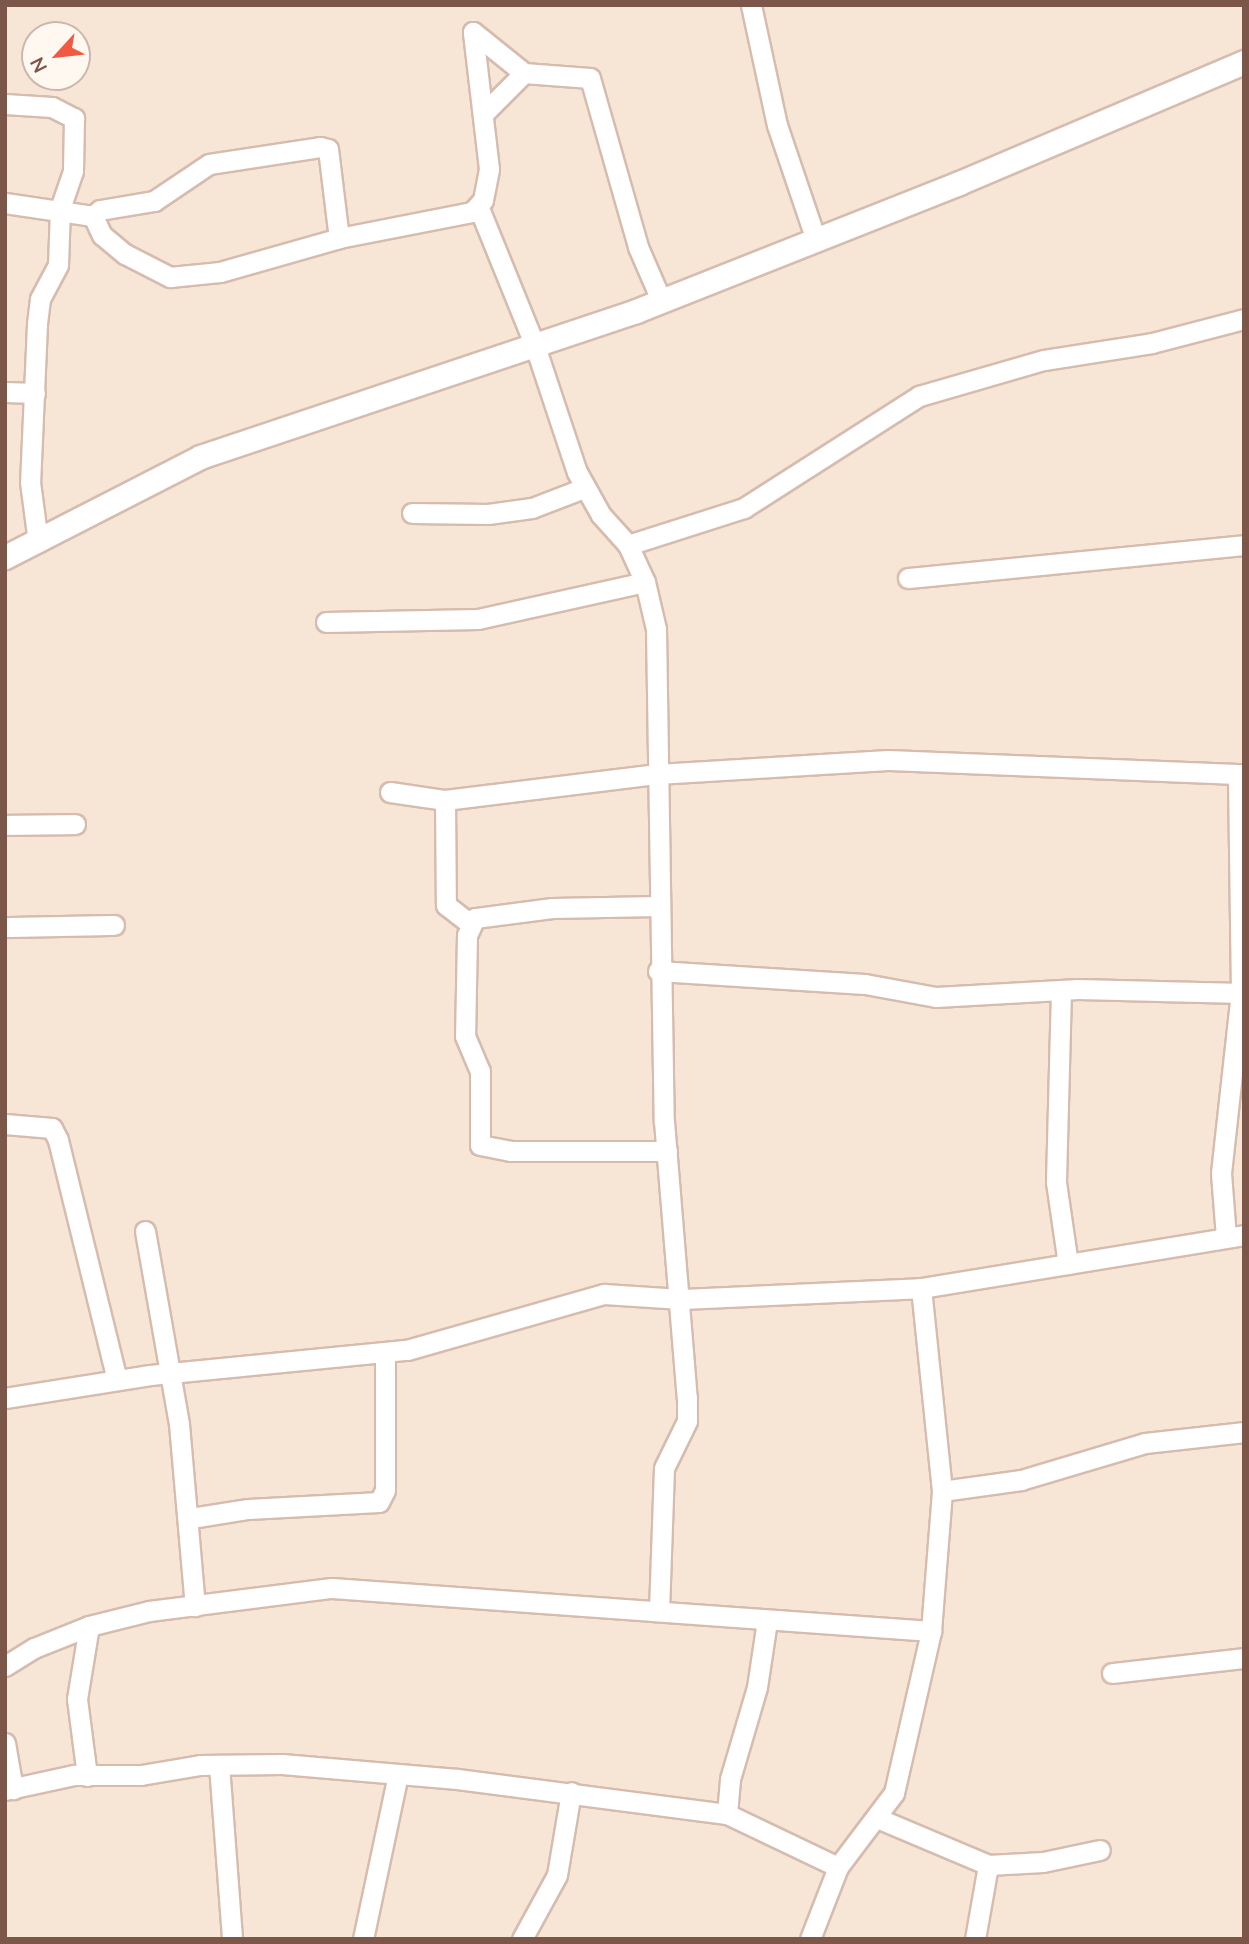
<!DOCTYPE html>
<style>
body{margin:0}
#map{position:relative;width:1249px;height:1944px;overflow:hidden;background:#fef4e8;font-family:"Nunito Sans",sans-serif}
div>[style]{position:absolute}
.residential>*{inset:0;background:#f7e5d6}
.roads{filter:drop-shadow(2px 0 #d5bcaf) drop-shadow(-2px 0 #d5bcaf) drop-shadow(0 2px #d5bcaf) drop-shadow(0 -2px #d5bcaf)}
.minor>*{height:19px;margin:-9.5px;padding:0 9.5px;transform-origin:9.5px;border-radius:9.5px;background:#fff}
.tertiary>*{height:23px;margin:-11.5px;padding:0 11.5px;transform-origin:11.5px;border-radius:11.5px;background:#fff}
span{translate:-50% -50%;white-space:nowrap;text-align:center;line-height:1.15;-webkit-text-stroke:5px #fff8f1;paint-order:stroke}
.frame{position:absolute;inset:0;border:7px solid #7c5649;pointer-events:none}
.north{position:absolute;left:21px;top:21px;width:70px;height:70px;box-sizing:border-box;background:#fff8f1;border:2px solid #cbb7ae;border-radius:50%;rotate:243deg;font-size:19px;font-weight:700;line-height:28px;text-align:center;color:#7c5649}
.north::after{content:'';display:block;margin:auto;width:24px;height:32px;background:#f25943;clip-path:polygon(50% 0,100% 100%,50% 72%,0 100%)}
</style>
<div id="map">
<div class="residential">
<i style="clip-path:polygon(evenodd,5px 5px,1244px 5px,1244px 1939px,5px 1939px,5px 5px,35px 35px,77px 35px,77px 77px,35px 77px,35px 35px)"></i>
</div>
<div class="roads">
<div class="minor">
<i style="left:751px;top:5px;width:123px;rotate:77.8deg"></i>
<i style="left:777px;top:125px;width:118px;rotate:71.3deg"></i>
<i style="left:5px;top:104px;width:47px;rotate:3.7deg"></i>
<i style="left:52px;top:107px;width:25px;rotate:27deg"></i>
<i style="left:74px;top:118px;width:53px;rotate:91.1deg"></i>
<i style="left:73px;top:171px;width:39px;rotate:109deg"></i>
<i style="left:60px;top:208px;width:57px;rotate:92deg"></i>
<i style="left:58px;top:265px;width:38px;rotate:118deg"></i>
<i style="left:40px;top:299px;width:25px;rotate:97deg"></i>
<i style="left:37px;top:324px;width:158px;rotate:92.5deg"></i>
<i style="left:30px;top:482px;width:61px;rotate:82.4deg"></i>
<i style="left:485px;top:112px;width:55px;rotate:-45deg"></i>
<i style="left:524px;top:73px;width:66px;rotate:4.3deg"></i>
<i style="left:590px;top:78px;width:176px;rotate:74.1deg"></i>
<i style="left:638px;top:247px;width:58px;rotate:66.5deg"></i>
<i style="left:5px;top:203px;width:89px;rotate:8.4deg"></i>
<i style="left:93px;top:216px;width:21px;rotate:65deg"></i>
<i style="left:102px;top:235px;width:30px;rotate:40deg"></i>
<i style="left:125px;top:254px;width:51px;rotate:27.1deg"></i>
<i style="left:170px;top:277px;width:50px;rotate:-5.7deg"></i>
<i style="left:220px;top:272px;width:124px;rotate:-15.9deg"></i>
<i style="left:339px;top:238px;width:136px;rotate:-11.1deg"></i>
<i style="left:472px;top:212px;width:16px;rotate:-47deg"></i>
<i style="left:483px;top:200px;width:32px;rotate:-79deg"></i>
<i style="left:489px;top:169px;width:138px;rotate:-96.7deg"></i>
<i style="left:473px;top:32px;width:65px;rotate:38.8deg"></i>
<i style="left:479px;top:208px;width:149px;rotate:67.9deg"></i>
<i style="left:535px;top:346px;width:133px;rotate:71.6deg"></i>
<i style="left:577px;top:472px;width:49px;rotate:60.8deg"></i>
<i style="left:601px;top:515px;width:40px;rotate:48deg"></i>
<i style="left:628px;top:545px;width:41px;rotate:65.3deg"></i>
<i style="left:645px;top:582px;width:48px;rotate:76.8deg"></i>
<i style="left:656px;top:629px;width:492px;rotate:89.1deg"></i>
<i style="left:664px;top:1121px;width:278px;rotate:85.3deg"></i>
<i style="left:687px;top:1398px;width:23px;rotate:90deg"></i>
<i style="left:687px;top:1421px;width:52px;rotate:116.1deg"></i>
<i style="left:664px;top:1468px;width:143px;rotate:92deg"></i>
<i style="left:93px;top:216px;width:9px;rotate:-41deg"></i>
<i style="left:100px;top:210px;width:55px;rotate:-9.5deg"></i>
<i style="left:154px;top:201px;width:66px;rotate:-33.9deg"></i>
<i style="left:209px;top:164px;width:112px;rotate:-8.7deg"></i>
<i style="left:320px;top:147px;width:8px;rotate:14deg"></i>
<i style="left:328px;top:149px;width:90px;rotate:83deg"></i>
<i style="left:5px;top:392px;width:30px;rotate:2deg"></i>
<i style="left:412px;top:513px;width:76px;rotate:0.8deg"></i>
<i style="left:488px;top:514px;width:44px;rotate:-7.8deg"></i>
<i style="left:532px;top:508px;width:56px;rotate:-21deg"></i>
<i style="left:628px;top:545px;width:122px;rotate:-17.7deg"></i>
<i style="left:744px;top:508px;width:208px;rotate:-32.6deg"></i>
<i style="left:919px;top:396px;width:130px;rotate:-16.1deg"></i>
<i style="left:1044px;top:360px;width:109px;rotate:-8.9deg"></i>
<i style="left:1152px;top:343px;width:95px;rotate:-14.6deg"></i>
<i style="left:908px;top:578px;width:338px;rotate:-5.6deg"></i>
<i style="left:326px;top:622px;width:152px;rotate:-1.1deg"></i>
<i style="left:478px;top:619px;width:171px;rotate:-12.5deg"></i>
<i style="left:390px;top:792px;width:56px;rotate:8.3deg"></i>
<i style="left:445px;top:800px;width:214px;rotate:-7deg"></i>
<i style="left:657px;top:774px;width:231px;rotate:-3.5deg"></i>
<i style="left:888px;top:760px;width:356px;rotate:2.3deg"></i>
<i style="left:445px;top:800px;width:105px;rotate:89.5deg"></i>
<i style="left:446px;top:905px;width:29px;rotate:38deg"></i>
<i style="left:5px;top:825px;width:70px;rotate:-0.8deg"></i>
<i style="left:658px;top:906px;width:106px;rotate:178.9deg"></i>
<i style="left:552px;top:908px;width:78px;rotate:172.6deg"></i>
<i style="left:475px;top:918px;width:19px;rotate:115deg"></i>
<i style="left:467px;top:935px;width:101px;rotate:91.1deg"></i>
<i style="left:465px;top:1036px;width:38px;rotate:67deg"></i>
<i style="left:480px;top:1071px;width:74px;rotate:90deg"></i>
<i style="left:480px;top:1145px;width:31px;rotate:11deg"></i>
<i style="left:510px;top:1151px;width:157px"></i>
<i style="left:5px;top:927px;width:109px;rotate:-1.1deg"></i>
<i style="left:658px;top:971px;width:207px;rotate:3.6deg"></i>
<i style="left:865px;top:984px;width:72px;rotate:10.4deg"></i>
<i style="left:936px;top:997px;width:142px;rotate:-3.2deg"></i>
<i style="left:1078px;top:989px;width:166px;rotate:1.4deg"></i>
<i style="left:1061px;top:990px;width:192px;rotate:91.5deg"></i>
<i style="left:1056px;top:1182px;width:83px;rotate:81.7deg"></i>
<i style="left:5px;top:1124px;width:47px;rotate:4.9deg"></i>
<i style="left:52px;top:1128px;width:13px;rotate:63deg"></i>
<i style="left:58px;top:1140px;width:247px;rotate:76.2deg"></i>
<i style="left:145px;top:1231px;width:196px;rotate:80deg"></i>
<i style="left:179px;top:1424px;width:183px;rotate:85deg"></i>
<i style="left:1226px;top:1237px;width:64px;rotate:-94.5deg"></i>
<i style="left:1221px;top:1173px;width:181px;rotate:-83.7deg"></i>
<i style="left:1241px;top:993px;width:219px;rotate:-90.8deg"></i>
<i style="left:5px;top:1398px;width:147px;rotate:-9deg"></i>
<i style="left:150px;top:1375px;width:258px;rotate:-5.6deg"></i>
<i style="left:407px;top:1350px;width:205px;rotate:-15.9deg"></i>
<i style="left:604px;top:1294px;width:77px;rotate:3.7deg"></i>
<i style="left:681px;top:1299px;width:240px;rotate:-2.6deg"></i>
<i style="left:921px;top:1288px;width:327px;rotate:-9.3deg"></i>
<i style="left:942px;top:1491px;width:80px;rotate:-7.9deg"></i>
<i style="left:1021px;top:1480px;width:129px;rotate:-16.6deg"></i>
<i style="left:1145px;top:1443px;width:100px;rotate:-6.3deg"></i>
<i style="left:191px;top:1518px;width:58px;rotate:-9deg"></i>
<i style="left:248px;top:1509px;width:131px;rotate:-3.1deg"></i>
<i style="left:379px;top:1502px;width:13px;rotate:-63deg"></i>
<i style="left:385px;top:1490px;width:138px;rotate:-90deg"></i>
<i style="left:5px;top:1666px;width:34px;rotate:-32deg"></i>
<i style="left:34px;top:1648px;width:59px;rotate:-21.8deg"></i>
<i style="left:89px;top:1626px;width:62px;rotate:-14deg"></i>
<i style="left:149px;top:1611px;width:184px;rotate:-7.2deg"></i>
<i style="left:332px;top:1588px;width:601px;rotate:4.11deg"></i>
<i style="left:1112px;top:1673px;width:133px;rotate:-6.5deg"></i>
<i style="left:5px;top:1743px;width:47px;rotate:80.1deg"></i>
<i style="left:219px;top:1765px;width:174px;rotate:85.7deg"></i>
<i style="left:87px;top:1776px;width:78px;rotate:-97.4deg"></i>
<i style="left:77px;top:1699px;width:74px;rotate:-80.7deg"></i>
<i style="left:5px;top:1790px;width:71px;rotate:-12.3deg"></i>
<i style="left:74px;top:1775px;width:67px"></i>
<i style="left:141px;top:1775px;width:60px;rotate:-9.6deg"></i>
<i style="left:200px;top:1765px;width:82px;rotate:-0.7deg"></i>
<i style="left:282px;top:1764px;width:176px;rotate:4.9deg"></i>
<i style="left:457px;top:1779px;width:272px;rotate:7.4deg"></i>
<i style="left:727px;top:1814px;width:123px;rotate:25.5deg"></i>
<i style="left:727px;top:1814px;width:35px;rotate:-85deg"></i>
<i style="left:730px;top:1779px;width:96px;rotate:-73.6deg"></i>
<i style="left:757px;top:1687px;width:67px;rotate:-81.4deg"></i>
<i style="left:877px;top:1818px;width:121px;rotate:22.9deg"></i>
<i style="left:988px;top:1865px;width:55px;rotate:-3.1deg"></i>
<i style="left:1043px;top:1862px;width:58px;rotate:-11.9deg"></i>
<i style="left:363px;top:1939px;width:168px;rotate:-78deg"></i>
<i style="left:522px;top:1939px;width:73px;rotate:-61.3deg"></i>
<i style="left:557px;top:1875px;width:84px;rotate:-80.4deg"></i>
<i style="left:810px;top:1939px;width:77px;rotate:-68.7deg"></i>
<i style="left:838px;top:1867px;width:93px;rotate:-52.9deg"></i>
<i style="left:894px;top:1793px;width:166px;rotate:-77.1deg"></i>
<i style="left:931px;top:1631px;width:140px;rotate:-85.5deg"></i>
<i style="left:942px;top:1491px;width:204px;rotate:-95.9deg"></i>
<i style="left:975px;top:1939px;width:75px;rotate:-80deg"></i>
</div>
<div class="tertiary">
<i style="left:5px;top:557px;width:219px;rotate:-27.1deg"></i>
<i style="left:200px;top:457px;width:460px;rotate:-18.5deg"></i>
<i style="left:636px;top:311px;width:347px;rotate:-21.6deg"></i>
<i style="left:959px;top:183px;width:310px;rotate:-23deg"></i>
</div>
</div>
<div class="frame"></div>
<div class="north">N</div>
</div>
